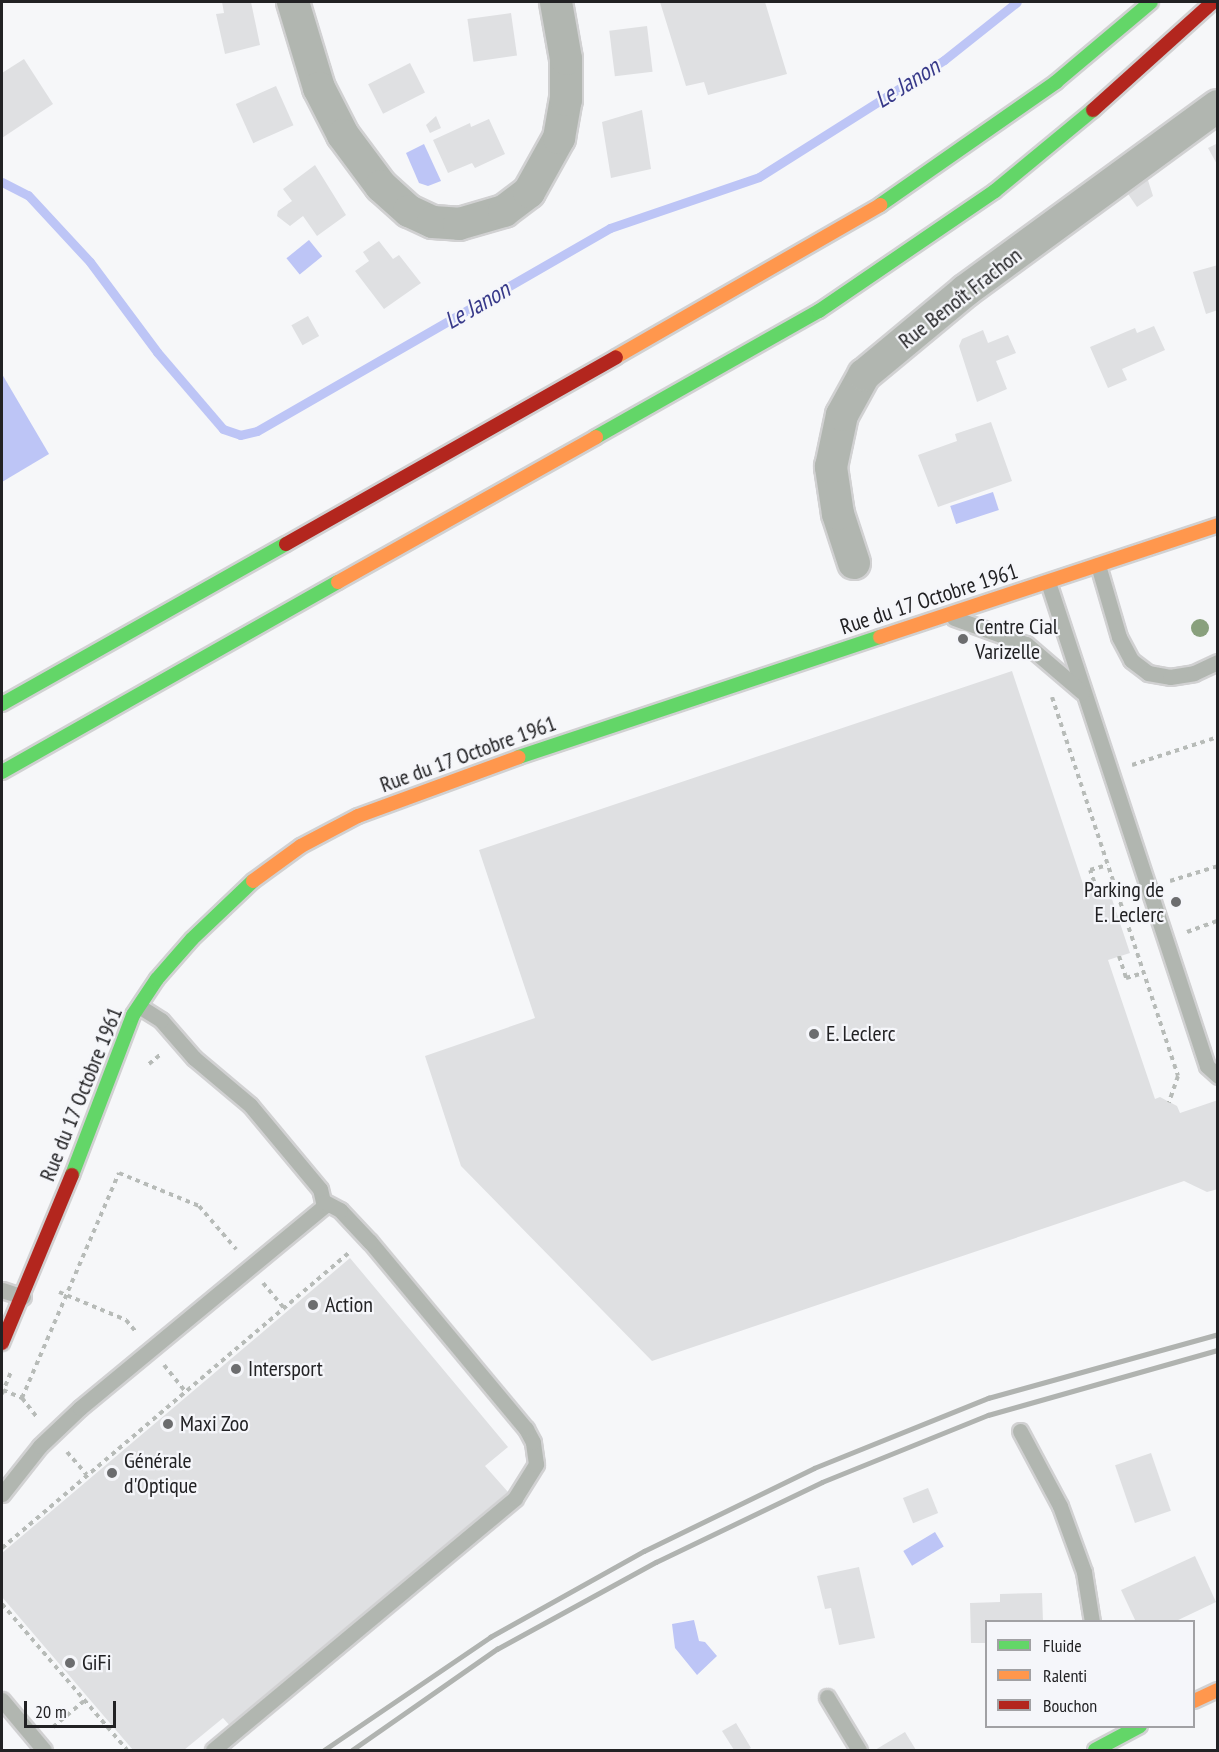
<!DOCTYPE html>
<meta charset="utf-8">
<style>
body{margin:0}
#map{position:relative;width:1219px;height:1752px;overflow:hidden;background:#f6f7f9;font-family:"PT Sans Narrow",sans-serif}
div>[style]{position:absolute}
.water>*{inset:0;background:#bdc5f6;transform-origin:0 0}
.stream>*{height:9px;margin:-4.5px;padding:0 4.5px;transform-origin:4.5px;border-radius:4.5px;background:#bdc5f6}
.building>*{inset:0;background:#dfe0e2;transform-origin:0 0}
.path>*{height:4px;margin-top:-2px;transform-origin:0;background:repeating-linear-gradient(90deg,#b7bbb8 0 4.5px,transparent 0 9px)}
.roads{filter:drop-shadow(2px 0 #d1d1d2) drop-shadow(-2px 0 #d1d1d2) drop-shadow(0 2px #d1d1d2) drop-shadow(0 -2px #d1d1d2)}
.lane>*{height:15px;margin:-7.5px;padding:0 7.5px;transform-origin:7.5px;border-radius:7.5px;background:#b1b6b0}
.street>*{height:32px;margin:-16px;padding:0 16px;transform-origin:16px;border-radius:16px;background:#b1b6b0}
.fast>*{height:14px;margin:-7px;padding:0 7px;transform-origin:7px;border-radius:7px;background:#63d668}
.slow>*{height:14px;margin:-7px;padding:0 7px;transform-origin:7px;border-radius:7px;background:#ff974d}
.jam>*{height:14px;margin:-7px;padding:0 7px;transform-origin:7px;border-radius:7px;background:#b3261e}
.rail>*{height:4.5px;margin:-2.25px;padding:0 2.25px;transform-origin:2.25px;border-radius:2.25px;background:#b0b3b0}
.trees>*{width:18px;height:18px;margin:-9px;border-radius:50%;background:#89a07d}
.dots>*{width:16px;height:16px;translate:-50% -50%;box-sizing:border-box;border:3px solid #f5f6fa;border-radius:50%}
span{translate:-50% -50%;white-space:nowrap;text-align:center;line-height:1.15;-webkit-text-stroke:4.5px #f5f6fa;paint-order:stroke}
.street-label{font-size:22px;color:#222224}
.poi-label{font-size:22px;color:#222224}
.left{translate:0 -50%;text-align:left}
.right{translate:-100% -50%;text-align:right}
.water-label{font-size:24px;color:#373989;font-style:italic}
.frame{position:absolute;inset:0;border:3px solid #222224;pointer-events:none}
.legend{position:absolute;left:985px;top:1620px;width:210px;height:108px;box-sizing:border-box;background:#f5f6fa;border:2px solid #a1a1a4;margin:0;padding:8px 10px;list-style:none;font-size:18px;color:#222224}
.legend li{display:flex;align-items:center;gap:12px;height:30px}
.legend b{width:30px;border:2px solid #a1a1a4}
.scale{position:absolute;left:24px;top:1701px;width:92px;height:27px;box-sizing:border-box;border:3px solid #222224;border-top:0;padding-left:8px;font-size:18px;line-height:21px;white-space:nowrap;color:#222224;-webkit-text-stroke:4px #f5f6fa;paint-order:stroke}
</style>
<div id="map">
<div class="water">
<i style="clip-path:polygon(424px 144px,441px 181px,428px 186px,419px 183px,406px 153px)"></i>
<i style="left:309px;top:240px;width:21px;height:29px;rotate:51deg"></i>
<i style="clip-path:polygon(2px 374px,49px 454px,2px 482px)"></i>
<i style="left:993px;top:492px;width:19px;height:45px;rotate:72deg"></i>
<i style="left:935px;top:1532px;width:17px;height:37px;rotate:59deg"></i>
<i style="clip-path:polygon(694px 1620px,699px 1641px,705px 1642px,717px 1656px,697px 1675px,675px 1648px,672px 1624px)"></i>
</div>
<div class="stream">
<i style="left:2px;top:182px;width:29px;rotate:27deg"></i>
<i style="left:28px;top:195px;width:91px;rotate:47.2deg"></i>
<i style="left:90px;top:262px;width:112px;rotate:53.3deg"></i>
<i style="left:157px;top:352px;width:101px;rotate:49.4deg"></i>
<i style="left:223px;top:429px;width:18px;rotate:19deg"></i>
<i style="left:240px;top:435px;width:17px;rotate:-13deg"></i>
<i style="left:257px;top:431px;width:407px;rotate:-29.9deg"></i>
<i style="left:610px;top:228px;width:157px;rotate:-18.9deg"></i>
<i style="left:759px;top:177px;width:219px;rotate:-32.3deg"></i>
<i style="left:944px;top:60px;width:93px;rotate:-38.5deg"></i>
</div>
<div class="building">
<i style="clip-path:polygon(222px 2px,251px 2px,260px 45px,225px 54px,216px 14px,224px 13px)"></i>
<i style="clip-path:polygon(660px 2px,765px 2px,787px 74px,708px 95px,704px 82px,686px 86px)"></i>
<i style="left:511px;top:13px;width:43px;height:44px;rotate:82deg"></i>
<i style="left:647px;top:26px;width:46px;height:38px;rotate:83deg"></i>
<i style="clip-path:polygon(24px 59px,53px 104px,2px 138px,2px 73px)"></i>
<i style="left:410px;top:63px;width:33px;height:47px;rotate:63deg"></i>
<i style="left:276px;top:86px;width:43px;height:44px;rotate:66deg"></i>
<i style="clip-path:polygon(642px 110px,651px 169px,611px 178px,602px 122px)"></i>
<i style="clip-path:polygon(436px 116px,441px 128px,430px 133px,426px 125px)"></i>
<i style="clip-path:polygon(489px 119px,505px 154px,475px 168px,472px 163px,448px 173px,433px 140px,470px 123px,471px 127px)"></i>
<i style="clip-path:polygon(1218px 143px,1218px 166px,1208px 148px)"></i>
<i style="clip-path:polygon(315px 165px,346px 215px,317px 236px,303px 216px,290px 226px,277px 216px,278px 211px,292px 201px,283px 189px)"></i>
<i style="clip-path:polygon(1147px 177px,1153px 196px,1137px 207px,1126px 191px)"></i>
<i style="clip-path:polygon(379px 241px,393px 259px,399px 255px,421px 283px,384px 309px,355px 271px,369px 261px,363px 252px)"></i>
<i style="clip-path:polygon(1218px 265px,1218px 310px,1206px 314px,1193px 272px)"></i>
<i style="left:308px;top:316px;width:23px;height:19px;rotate:61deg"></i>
<i style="clip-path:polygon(1154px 326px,1165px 350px,1122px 369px,1127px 380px,1108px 388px,1090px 347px,1135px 328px,1137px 333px)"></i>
<i style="clip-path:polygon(983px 330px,988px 343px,1008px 335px,1016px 353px,996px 361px,1007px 389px,977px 402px,959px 346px,962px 339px)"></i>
<i style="clip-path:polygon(991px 422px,1012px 481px,938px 507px,918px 455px,957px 441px,955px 434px)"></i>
<i style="clip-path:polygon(1012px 671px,1086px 893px,1108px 887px,1130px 953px,1108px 960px,1155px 1099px,1160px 1097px,1177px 1106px,1180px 1113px,1218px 1100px,1218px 1189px,1207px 1192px,1184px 1181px,652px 1361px,461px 1166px,425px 1056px,535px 1018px,479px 850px)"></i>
<i style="clip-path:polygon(350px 1258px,508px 1447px,485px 1466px,508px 1492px,231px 1727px,223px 1718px,184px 1750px,133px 1750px,2px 1597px,2px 1553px)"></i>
<i style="left:1151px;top:1453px;width:61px;height:38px;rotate:71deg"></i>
<i style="left:928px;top:1488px;width:27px;height:27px;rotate:68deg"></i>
<i style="clip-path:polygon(1195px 1556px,1216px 1602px,1174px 1622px,1136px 1622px,1121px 1590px)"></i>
<i style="clip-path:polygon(859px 1567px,875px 1638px,839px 1645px,831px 1608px,825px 1609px,817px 1576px)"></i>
<i style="clip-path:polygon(1042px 1593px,1043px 1622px,986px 1622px,986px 1643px,971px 1643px,970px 1603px,1000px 1602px,1000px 1594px)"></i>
<i style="clip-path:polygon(736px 1723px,751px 1748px,747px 1750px,734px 1750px,722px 1731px)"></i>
<i style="clip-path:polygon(905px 1732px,916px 1750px,875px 1750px)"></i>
</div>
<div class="path">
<i style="left:1052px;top:697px;width:399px;rotate:71.6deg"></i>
<i style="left:1178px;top:1076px;width:28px;rotate:109deg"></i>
<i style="left:1132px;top:765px;width:90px;rotate:-18deg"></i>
<i style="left:1170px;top:881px;width:50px;rotate:-17.4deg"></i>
<i style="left:1097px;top:890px;width:21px;rotate:-109deg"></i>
<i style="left:1090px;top:870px;width:18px;rotate:-16deg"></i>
<i style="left:1187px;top:932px;width:33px;rotate:-20deg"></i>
<i style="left:1119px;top:956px;width:23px;rotate:72deg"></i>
<i style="left:1126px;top:978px;width:18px;rotate:-16deg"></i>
<i style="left:149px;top:1064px;width:16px;rotate:-40deg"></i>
<i style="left:263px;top:1283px;width:34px;rotate:50deg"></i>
<i style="left:59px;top:1292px;width:73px;rotate:22.7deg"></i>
<i style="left:126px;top:1320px;width:16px;rotate:50deg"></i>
<i style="left:164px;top:1365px;width:35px;rotate:51deg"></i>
<i style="left:3px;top:1390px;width:21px;rotate:23deg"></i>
<i style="left:22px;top:1398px;width:24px;rotate:52deg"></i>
<i style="left:2px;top:1394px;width:24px;rotate:-68deg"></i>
<i style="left:22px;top:1398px;width:245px;rotate:-66.7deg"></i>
<i style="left:119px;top:1173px;width:87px;rotate:22.4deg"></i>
<i style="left:199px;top:1206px;width:57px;rotate:49.3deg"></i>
<i style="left:67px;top:1452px;width:30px;rotate:49deg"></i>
<i style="left:2px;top:1548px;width:455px;rotate:-40.4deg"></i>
<i style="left:2px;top:1604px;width:192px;rotate:49.4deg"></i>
<i style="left:53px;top:1727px;width:40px;rotate:-40deg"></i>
</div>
<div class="roads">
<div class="lane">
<i style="left:1098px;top:565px;width:75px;rotate:73.7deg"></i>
<i style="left:1119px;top:637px;width:26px;rotate:62deg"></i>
<i style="left:1131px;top:660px;width:21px;rotate:37deg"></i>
<i style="left:1148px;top:673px;width:22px;rotate:10deg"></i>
<i style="left:1170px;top:677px;width:24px;rotate:-9deg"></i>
<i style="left:1194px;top:673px;width:26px;rotate:-25deg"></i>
<i style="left:1048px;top:582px;width:509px;rotate:71.81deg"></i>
<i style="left:1207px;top:1066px;width:15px;rotate:42deg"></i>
<i style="left:954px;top:618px;width:77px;rotate:19.9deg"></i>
<i style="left:1026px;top:644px;width:74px;rotate:40.6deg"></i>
<i style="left:2px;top:1290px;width:22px;rotate:18deg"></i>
<i style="left:1020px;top:1431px;width:85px;rotate:61.9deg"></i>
<i style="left:1060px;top:1506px;width:70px;rotate:70deg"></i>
<i style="left:1084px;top:1572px;width:51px;rotate:80.9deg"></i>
<i style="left:2px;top:1494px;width:61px;rotate:-51.6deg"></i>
<i style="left:40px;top:1446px;width:55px;rotate:-43.5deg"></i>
<i style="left:80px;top:1408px;width:317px;rotate:-39.6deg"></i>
<i style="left:324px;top:1206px;width:17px;rotate:-103deg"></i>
<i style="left:320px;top:1189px;width:109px;rotate:-129.8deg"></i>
<i style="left:250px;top:1105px;width:73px;rotate:-140deg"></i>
<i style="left:194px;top:1058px;width:50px;rotate:-131deg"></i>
<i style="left:161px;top:1020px;width:26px;rotate:-148deg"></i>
<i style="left:827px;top:1697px;width:62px;rotate:58.9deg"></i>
<i style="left:2px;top:1700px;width:65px;rotate:50deg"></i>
<i style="left:213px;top:1750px;width:393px;rotate:-39.8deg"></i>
<i style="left:515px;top:1498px;width:40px;rotate:-58deg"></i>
<i style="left:536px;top:1464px;width:22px;rotate:-98deg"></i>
<i style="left:533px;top:1442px;width:15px;rotate:-118deg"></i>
<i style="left:526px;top:1429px;width:244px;rotate:-129.8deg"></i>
<i style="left:370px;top:1242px;width:44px;rotate:-133.2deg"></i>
<i style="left:340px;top:1210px;width:17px;rotate:-152deg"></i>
</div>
<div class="street">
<i style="left:293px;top:2px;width:90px;rotate:73.2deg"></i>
<i style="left:319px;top:88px;width:53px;rotate:62.9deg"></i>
<i style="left:343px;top:135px;width:64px;rotate:53.3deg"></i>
<i style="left:381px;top:186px;width:38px;rotate:42deg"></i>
<i style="left:409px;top:211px;width:26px;rotate:25deg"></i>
<i style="left:433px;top:222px;width:26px;rotate:4deg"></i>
<i style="left:459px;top:224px;width:47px;rotate:-16.1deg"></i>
<i style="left:504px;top:211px;width:31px;rotate:-37deg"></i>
<i style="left:529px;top:192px;width:62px;rotate:-60.9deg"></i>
<i style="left:559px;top:138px;width:39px;rotate:-80deg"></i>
<i style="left:566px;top:100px;width:41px;rotate:-90deg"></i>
<i style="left:566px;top:59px;width:58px;rotate:-100deg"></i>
<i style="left:854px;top:563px;width:52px;rotate:-108.1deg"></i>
<i style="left:838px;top:514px;width:48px;rotate:-98.5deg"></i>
<i style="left:831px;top:467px;width:53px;rotate:-78.1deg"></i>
<i style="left:842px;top:415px;width:46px;rotate:-61.2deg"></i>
<i style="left:864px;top:375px;width:131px;rotate:-39.7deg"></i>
<i style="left:965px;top:291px;width:313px;rotate:-36.2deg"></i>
</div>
<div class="fast">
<i style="left:880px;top:205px;width:215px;rotate:-34.9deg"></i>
<i style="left:1056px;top:82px;width:124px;rotate:-40.1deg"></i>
<i style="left:596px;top:437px;width:256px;rotate:-29.5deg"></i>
<i style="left:819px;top:311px;width:213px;rotate:-34.3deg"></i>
<i style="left:995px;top:191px;width:127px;rotate:-39.6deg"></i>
<i style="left:2px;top:704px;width:326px;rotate:-29.4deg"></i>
<i style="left:519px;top:757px;width:380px;rotate:-18.4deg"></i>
<i style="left:2px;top:772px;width:386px;rotate:-29.5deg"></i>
<i style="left:72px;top:1175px;width:171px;rotate:-69.1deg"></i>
<i style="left:133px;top:1015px;width:43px;rotate:-56.3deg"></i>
<i style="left:157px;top:979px;width:53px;rotate:-48.8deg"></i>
<i style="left:192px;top:939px;width:84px;rotate:-43.6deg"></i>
<i style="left:1095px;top:1750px;width:51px;rotate:-28.1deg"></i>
</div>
<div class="slow">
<i style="left:616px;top:357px;width:305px;rotate:-29.9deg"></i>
<i style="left:338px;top:582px;width:296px;rotate:-29.3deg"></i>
<i style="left:880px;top:637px;width:356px;rotate:-18.3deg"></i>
<i style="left:253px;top:881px;width:59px;rotate:-36.1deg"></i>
<i style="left:301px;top:846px;width:64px;rotate:-27.8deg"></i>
<i style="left:358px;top:816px;width:171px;rotate:-20.1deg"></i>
<i style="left:1194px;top:1701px;width:26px;rotate:-25deg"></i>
</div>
<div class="jam">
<i style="left:1093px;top:110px;width:161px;rotate:-42deg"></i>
<i style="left:286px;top:544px;width:379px;rotate:-29.5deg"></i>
<i style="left:2px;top:1343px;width:182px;rotate:-67.4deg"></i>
</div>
</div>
<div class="rail">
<i style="left:324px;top:1750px;width:201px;rotate:-34.2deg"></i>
<i style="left:490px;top:1637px;width:176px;rotate:-29.2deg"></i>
<i style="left:644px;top:1551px;width:189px;rotate:-26deg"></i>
<i style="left:814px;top:1468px;width:188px;rotate:-21.9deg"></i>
<i style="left:988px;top:1398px;width:239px;rotate:-15.5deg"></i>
<i style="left:352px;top:1750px;width:177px;rotate:-34.9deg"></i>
<i style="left:497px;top:1649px;width:181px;rotate:-28.7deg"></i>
<i style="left:656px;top:1562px;width:184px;rotate:-25.7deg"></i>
<i style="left:822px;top:1482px;width:179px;rotate:-22deg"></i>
<i style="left:988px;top:1415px;width:239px;rotate:-15.8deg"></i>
</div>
<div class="trees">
<i style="left:1200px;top:628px"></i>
</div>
<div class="dots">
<i style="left:963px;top:639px;background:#6c6d6f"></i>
<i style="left:1176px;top:902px;background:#6c6d6f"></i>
<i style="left:814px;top:1034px;background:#6c6d6f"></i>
<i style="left:313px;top:1305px;background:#6c6d6f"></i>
<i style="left:236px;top:1369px;background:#6c6d6f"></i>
<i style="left:168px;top:1424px;background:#6c6d6f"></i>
<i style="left:112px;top:1473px;background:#6c6d6f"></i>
<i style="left:70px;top:1663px;background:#6c6d6f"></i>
</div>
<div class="street-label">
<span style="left:960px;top:298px;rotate:-38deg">Rue Benoît Frachon</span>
<span style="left:929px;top:599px;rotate:-18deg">Rue du 17 Octobre 1961</span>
<span style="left:468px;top:754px;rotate:-20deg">Rue du 17 Octobre 1961</span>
<span style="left:81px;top:1094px;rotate:-68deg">Rue du 17 Octobre 1961</span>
</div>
<div class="poi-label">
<span class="left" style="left:975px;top:639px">Centre Cial<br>Varizelle</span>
<span class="right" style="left:1164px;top:902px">Parking de<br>E. Leclerc</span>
<span class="left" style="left:826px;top:1034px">E. Leclerc</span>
<span class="left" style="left:325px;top:1305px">Action</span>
<span class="left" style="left:248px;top:1369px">Intersport</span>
<span class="left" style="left:180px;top:1424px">Maxi Zoo</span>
<span class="left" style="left:124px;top:1473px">Générale<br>d'Optique</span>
<span class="left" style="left:82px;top:1663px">GiFi</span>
</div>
<div class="water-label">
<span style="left:907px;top:83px;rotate:-32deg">Le Janon</span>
<span style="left:477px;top:305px;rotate:-30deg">Le Janon</span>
</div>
<div class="frame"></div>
<ul class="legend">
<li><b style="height:8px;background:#63d668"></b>Fluide</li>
<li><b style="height:8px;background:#ff974d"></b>Ralenti</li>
<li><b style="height:8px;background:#b3261e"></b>Bouchon</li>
</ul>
<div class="scale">20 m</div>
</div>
